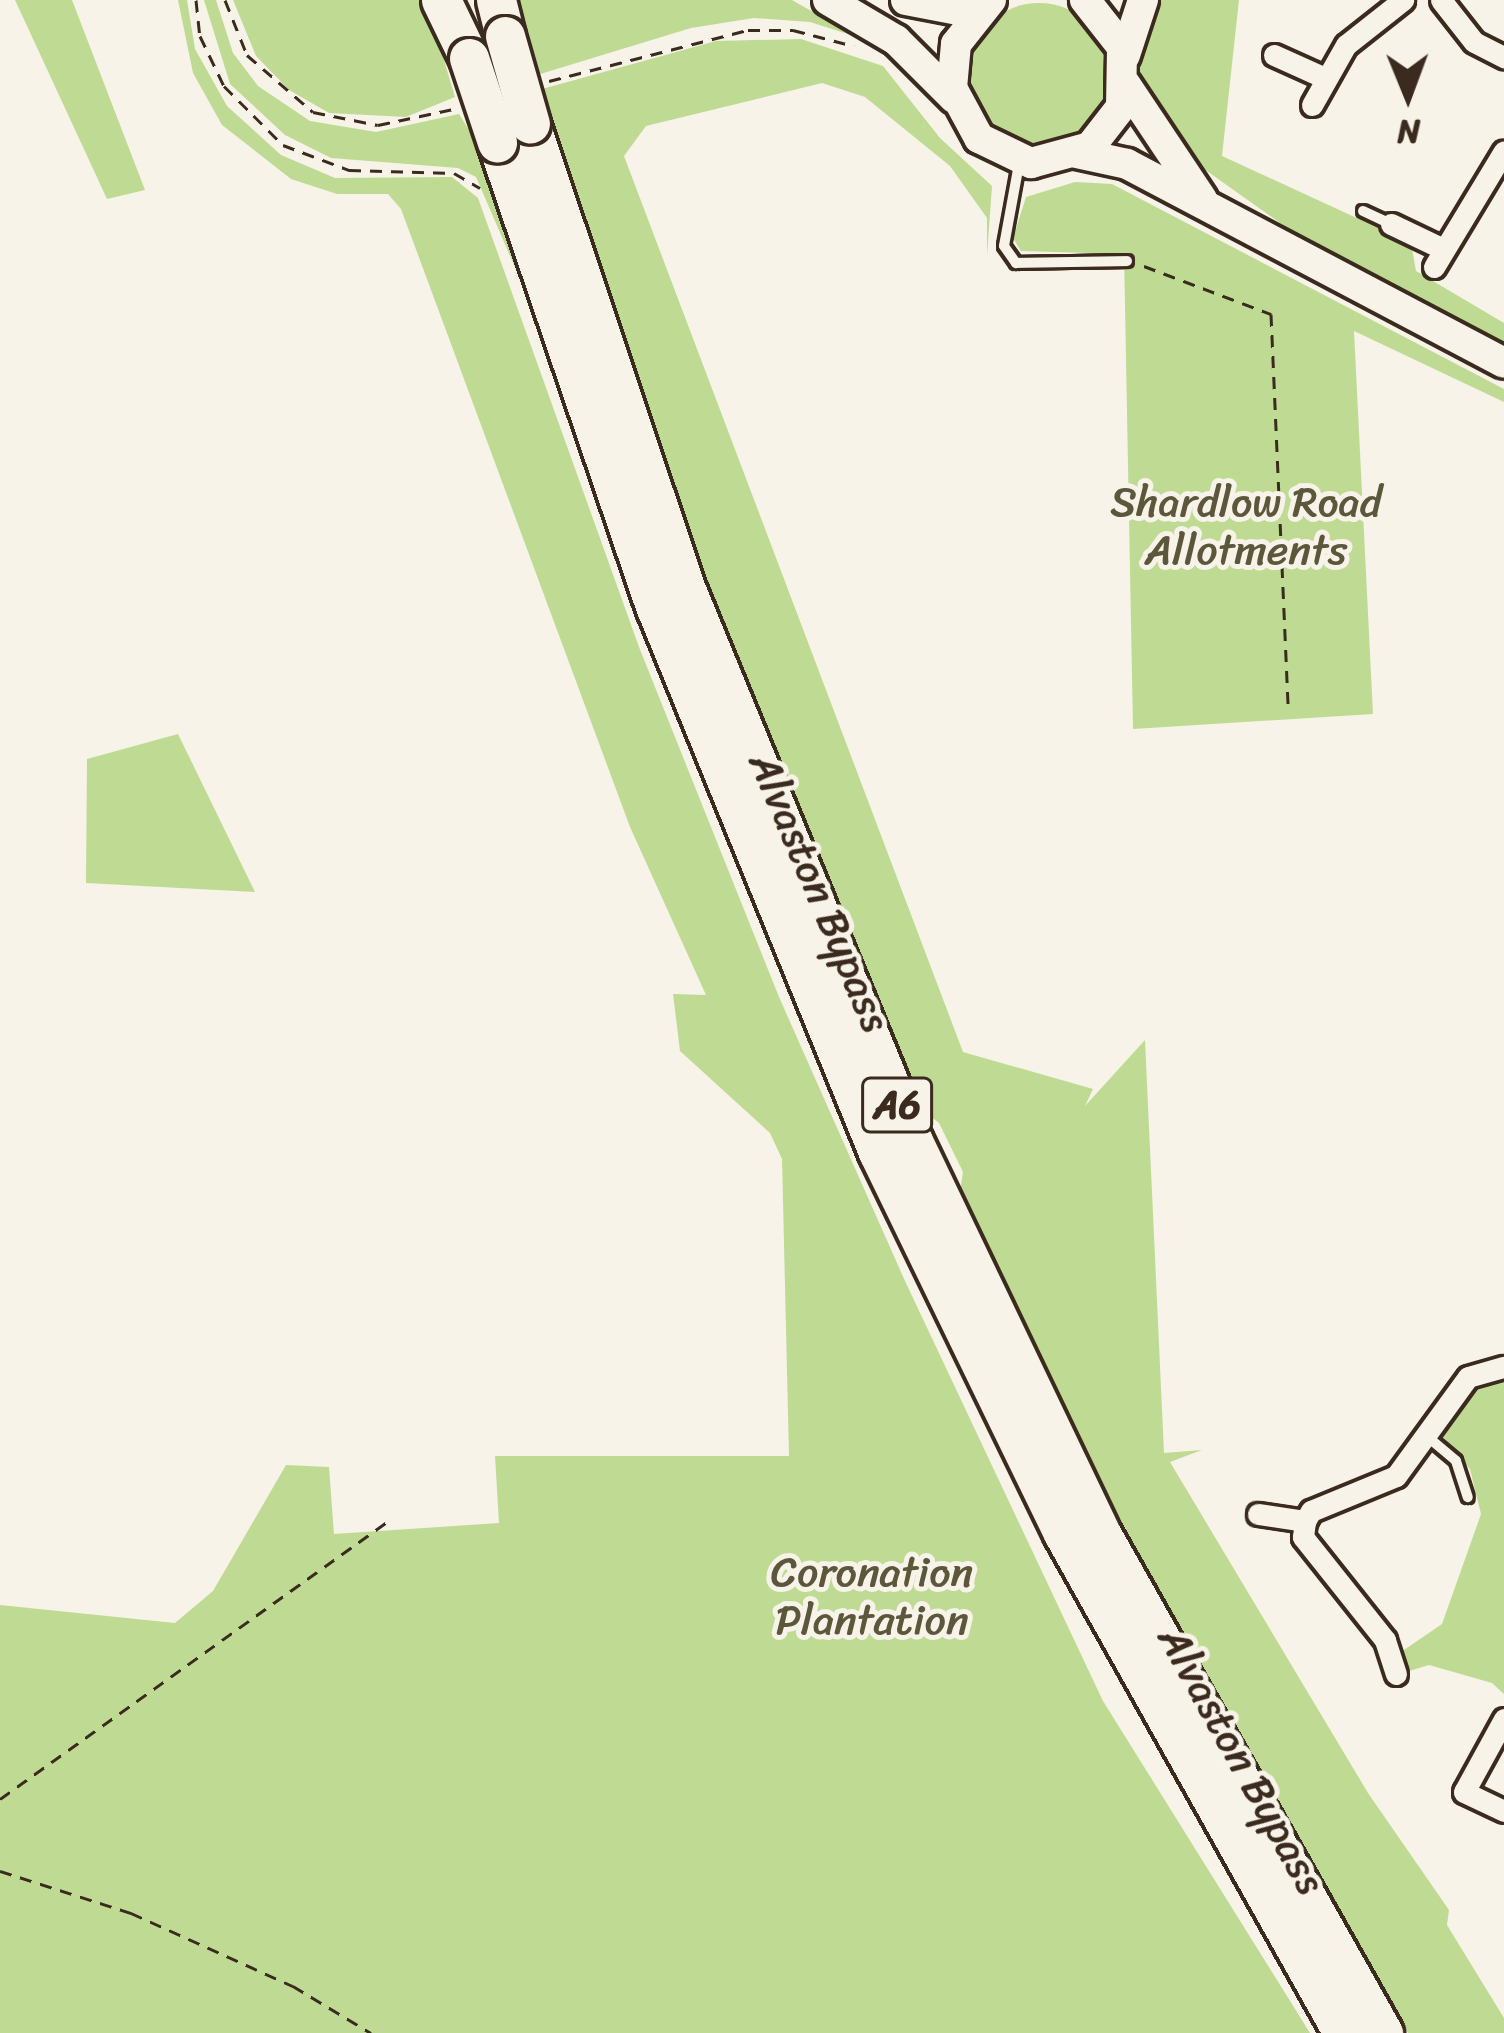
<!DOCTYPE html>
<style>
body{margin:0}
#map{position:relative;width:1504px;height:2033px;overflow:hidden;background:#f7f3e8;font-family:Sriracha,sans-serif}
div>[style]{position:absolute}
.green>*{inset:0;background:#bfdb93}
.round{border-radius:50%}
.path>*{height:3px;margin-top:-1.5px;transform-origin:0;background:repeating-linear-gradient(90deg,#3b2a1e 0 12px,transparent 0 21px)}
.roads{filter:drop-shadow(3px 0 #3b2a1e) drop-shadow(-3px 0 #3b2a1e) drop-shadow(0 3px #3b2a1e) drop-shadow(0 -3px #3b2a1e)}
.lane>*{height:10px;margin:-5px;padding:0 5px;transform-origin:5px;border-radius:5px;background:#f7f3e8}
.street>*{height:21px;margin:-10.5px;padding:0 10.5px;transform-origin:10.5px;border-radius:10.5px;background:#f7f3e8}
.secondary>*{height:30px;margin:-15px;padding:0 15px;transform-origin:15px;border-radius:15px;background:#f7f3e8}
.highway>*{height:39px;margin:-19.5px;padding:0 19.5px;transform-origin:19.5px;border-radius:19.5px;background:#f7f3e8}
.bridges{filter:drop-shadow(3px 0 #3b2a1e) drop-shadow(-3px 0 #3b2a1e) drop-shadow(0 3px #3b2a1e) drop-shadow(0 -3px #3b2a1e)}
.highway-bridge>*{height:39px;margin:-19.5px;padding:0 19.5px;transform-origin:19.5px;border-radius:19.5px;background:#f7f3e8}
span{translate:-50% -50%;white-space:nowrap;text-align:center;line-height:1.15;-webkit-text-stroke:10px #f7f3e8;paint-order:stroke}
.shield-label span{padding:3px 9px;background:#f7f3e8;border:3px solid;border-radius:9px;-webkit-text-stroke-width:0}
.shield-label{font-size:39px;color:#3b2a1e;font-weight:700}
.park-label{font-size:42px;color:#5c563b}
.street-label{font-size:42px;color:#3b2a1e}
.north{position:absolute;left:1348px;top:36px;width:120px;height:120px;-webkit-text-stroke:9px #f7f3e8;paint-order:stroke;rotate:179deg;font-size:33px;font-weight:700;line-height:48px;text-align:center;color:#3b2a1e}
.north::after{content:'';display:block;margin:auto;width:42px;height:54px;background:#3b2a1e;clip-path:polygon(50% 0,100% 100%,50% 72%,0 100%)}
</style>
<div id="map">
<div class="green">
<i style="clip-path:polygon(15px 0,72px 0,145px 190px,107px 199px)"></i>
<i style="clip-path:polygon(178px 0,187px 0,195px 49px,227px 106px,281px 155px,335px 178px,452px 177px,478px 198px,639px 647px,779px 997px,905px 1281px,1103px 1701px,1310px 2033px,0 2033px,0 1605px,175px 1623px,213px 1591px,286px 1465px,329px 1467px,334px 1534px,499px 1523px,495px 1456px,789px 1456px,782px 1159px,770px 1133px,680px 1051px,673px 994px,706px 995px,630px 827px,401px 209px,388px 194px,337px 194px,291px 179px,222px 125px,193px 73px)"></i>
<i style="clip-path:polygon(204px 0,216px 0,233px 53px,258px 86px,310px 121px,376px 132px,459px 114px,477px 143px,539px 323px,476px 177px,458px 168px,331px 158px,285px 135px,230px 84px)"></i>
<i style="clip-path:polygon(233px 0,426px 0,455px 97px,406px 117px,329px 113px,289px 90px,256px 56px)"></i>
<i style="clip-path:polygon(518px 0,792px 0,857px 37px,810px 22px,754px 18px,691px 28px,537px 75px)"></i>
<i style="clip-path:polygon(1154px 0,1239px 0,1222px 156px,1411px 243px,1416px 271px,1504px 323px,1504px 350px,1304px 240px,1190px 159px,1140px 81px,1138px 58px)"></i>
<i class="round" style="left:968px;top:3px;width:142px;height:142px"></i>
<i style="clip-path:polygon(801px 39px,883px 66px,940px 138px,992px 186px,987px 256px,987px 218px,950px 166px,865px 97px,822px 83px,646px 126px,624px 156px,963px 1052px,1093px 1089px,1085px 1106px,1145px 1040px,1164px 1453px,1202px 1450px,1170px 1462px,1368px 1793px,1449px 1910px,1447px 1925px,1504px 2018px,1504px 2033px,1408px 2033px,1257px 1780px,965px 1222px,958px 1205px,963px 1172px,939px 1123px,910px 1100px,708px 619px,589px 267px,542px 89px,716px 41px)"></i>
<i style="clip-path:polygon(1075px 182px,1112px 184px,1504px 389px,1504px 402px,1354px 331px,1373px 714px,1133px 729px,1124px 254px,1021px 251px,1013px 238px,1026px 197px)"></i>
<i style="clip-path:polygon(178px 734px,255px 892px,86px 883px,87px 759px)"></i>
<i style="clip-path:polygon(1504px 1374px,1504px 1694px,1492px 1683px,1429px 1665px,1406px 1672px,1401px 1652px,1442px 1624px,1481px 1514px,1470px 1469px,1443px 1437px,1483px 1381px)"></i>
</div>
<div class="path">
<i style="left:196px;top:0;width:36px;rotate:84deg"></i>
<i style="left:200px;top:36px;width:55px;rotate:64.4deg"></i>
<i style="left:224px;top:86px;width:83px;rotate:45deg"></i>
<i style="left:283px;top:145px;width:71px;rotate:20.7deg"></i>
<i style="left:349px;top:170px;width:105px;rotate:1.6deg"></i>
<i style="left:454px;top:173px;width:30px;rotate:30deg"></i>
<i style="left:225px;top:0;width:59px;rotate:68.2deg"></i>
<i style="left:247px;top:55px;width:87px;rotate:40.8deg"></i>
<i style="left:313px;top:112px;width:66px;rotate:11.3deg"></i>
<i style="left:378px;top:125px;width:77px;rotate:-12deg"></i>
<i style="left:549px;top:81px;width:205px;rotate:-14.4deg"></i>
<i style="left:748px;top:30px;width:45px"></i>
<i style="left:793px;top:30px;width:63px;rotate:14.7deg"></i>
<i style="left:1144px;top:266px;width:136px;rotate:20.7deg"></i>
<i style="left:1271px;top:314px;width:390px;rotate:87.5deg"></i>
<i style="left:0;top:1799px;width:480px;rotate:-35.6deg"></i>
<i style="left:0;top:1871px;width:138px;rotate:17.8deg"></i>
<i style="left:131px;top:1913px;width:178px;rotate:24.3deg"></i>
<i style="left:293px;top:1986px;width:91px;rotate:31.1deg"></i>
</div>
<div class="roads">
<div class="lane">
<i style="left:1019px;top:164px;width:83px;rotate:100.4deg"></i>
<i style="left:1004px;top:246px;width:21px;rotate:55deg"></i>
<i style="left:1016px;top:263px;width:111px;rotate:-1deg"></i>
<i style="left:1363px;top:211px;width:31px;rotate:25deg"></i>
<i style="left:1429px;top:1438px;width:35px;rotate:40deg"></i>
<i style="left:1456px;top:1461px;width:38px;rotate:72deg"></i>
</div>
<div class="street">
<i style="left:1441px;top:0;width:53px;rotate:51.8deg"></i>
<i style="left:1474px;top:42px;width:34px;rotate:27deg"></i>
<i style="left:1274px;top:55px;width:56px;rotate:24.3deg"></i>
<i style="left:1312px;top:105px;width:69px;rotate:-60.5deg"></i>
<i style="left:1346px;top:45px;width:73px;rotate:-38.3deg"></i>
<i style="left:1391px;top:224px;width:55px;rotate:25.6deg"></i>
<i style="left:1434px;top:267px;width:135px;rotate:-58.9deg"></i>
<i style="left:1258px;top:1514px;width:48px;rotate:8.5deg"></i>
<i style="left:1396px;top:1674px;width:36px;rotate:-108deg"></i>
<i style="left:1385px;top:1640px;width:132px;rotate:-128.5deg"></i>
<i style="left:1303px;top:1537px;width:16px;rotate:-83deg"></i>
<i style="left:1305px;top:1521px;width:12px;rotate:-59deg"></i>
<i style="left:1311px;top:1511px;width:92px;rotate:-22.4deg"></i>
<i style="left:1396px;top:1476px;width:122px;rotate:-54deg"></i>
<i style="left:1468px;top:1377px;width:37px;rotate:-16deg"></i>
<i style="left:1504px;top:1719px;width:83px;rotate:118.7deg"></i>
<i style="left:1464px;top:1792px;width:44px;rotate:25.4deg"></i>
</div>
<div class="secondary">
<i style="left:828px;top:0;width:79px;rotate:30.5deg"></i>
<i style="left:896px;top:40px;width:82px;rotate:45deg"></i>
<i style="left:906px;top:0;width:69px;rotate:10.8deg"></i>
<i style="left:991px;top:0;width:56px;rotate:128.5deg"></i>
<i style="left:956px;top:44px;width:44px;rotate:95.2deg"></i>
<i style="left:952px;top:88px;width:57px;rotate:61.6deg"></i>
<i style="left:979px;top:138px;width:58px;rotate:25.7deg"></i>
<i style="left:1031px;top:163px;width:61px;rotate:-15.2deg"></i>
<i style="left:1090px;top:147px;width:51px;rotate:-52.2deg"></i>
<i style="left:1121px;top:107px;width:60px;rotate:-89deg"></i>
<i style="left:1122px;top:47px;width:60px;rotate:-128.2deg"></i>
<i style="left:1125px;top:55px;width:58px;rotate:-71.9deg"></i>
<i style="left:1126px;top:85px;width:137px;rotate:56.3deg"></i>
<i style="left:1077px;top:153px;width:51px;rotate:12.4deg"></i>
<i style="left:1127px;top:164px;width:426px;rotate:27.8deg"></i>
</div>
<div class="highway">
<i style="left:441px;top:0;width:64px;rotate:64.2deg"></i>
<i style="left:496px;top:0;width:37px;rotate:76deg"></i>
<i style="left:530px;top:124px;width:494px;rotate:71.5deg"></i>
<i style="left:687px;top:592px;width:591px;rotate:67.64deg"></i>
<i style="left:912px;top:1139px;width:433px;rotate:64.4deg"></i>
<i style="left:1099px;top:1530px;width:578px;rotate:60.55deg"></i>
<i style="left:497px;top:142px;width:492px;rotate:71.2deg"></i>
<i style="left:656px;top:608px;width:588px;rotate:67.8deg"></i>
<i style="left:878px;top:1152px;width:424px;rotate:64.1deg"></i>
<i style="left:1063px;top:1533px;width:573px;rotate:60.75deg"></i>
</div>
</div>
<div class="bridges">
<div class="highway-bridge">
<i style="left:505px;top:36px;width:91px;rotate:74.1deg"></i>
<i style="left:469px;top:58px;width:89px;rotate:71.6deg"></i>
</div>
</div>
<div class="shield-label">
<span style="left:897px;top:1105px">A6</span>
</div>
<div class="park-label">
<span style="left:1246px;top:526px">Shardlow Road<br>Allotments</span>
<span style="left:872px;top:1596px">Coronation<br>Plantation</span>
</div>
<div class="street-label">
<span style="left:820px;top:892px;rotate:67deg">Alvaston Bypass</span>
<span style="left:1242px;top:1760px;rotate:61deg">Alvaston Bypass</span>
</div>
<div class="north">N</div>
</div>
